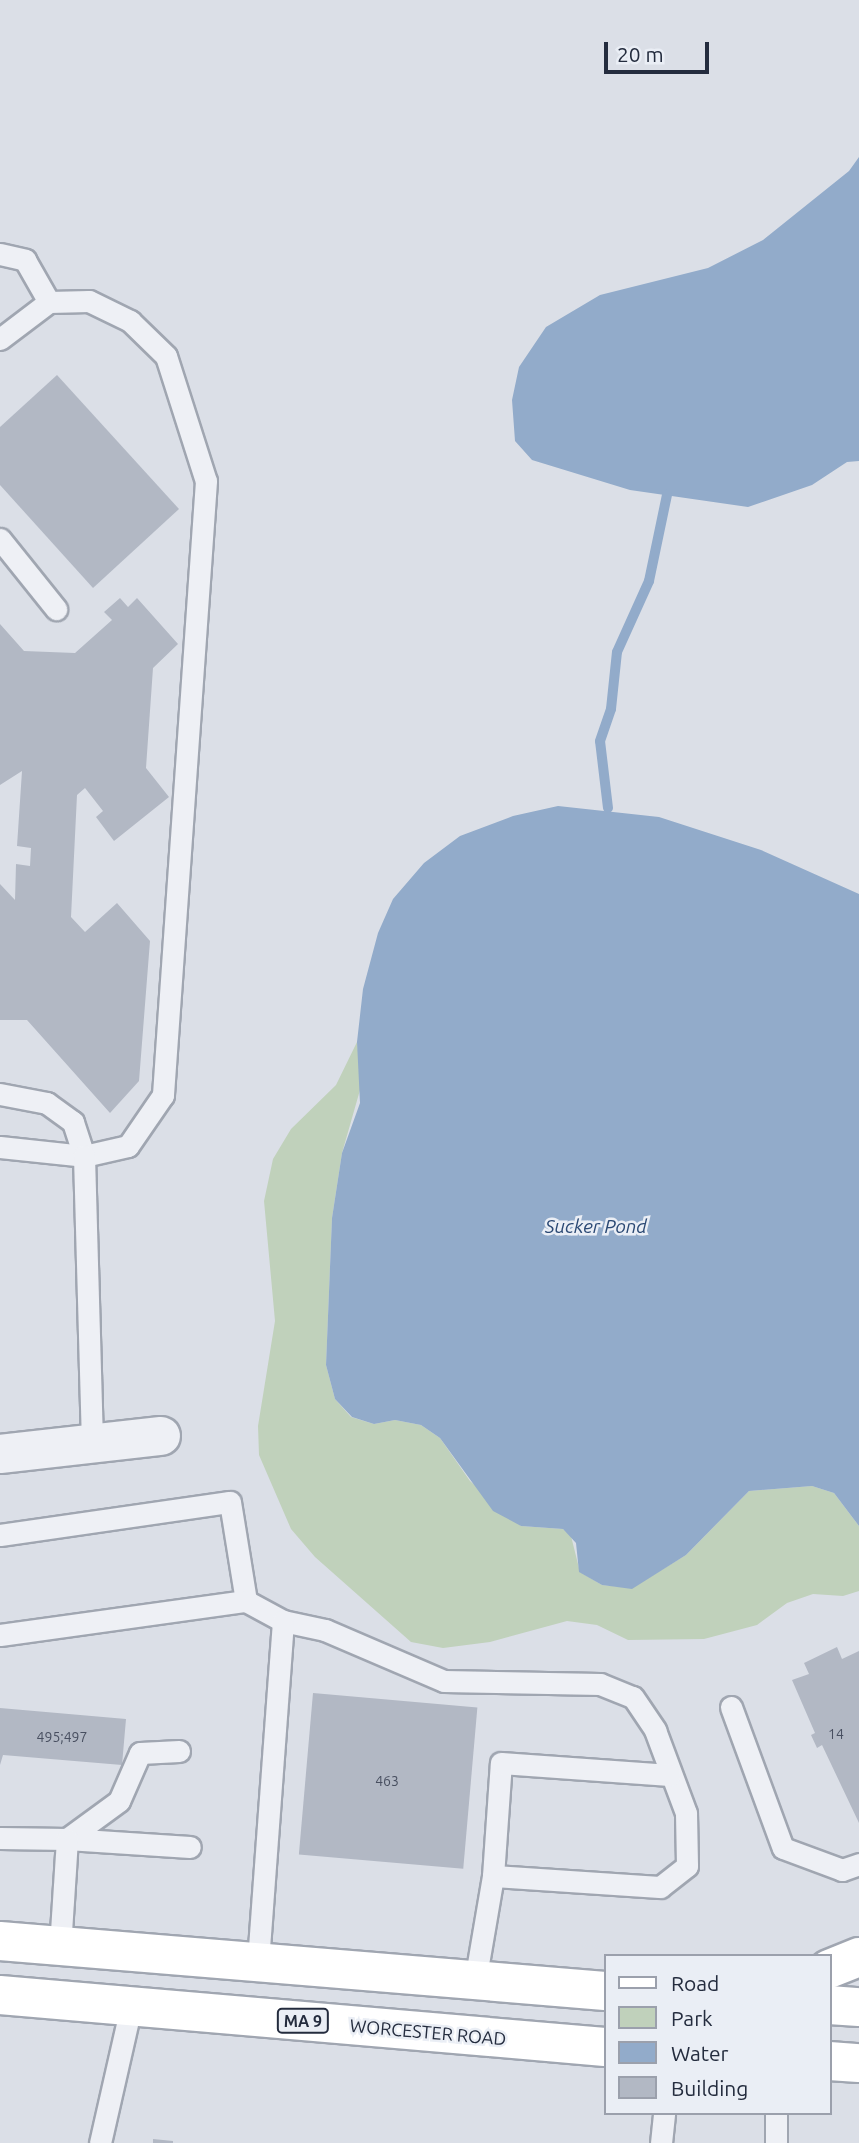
<!DOCTYPE html>
<style>
body{margin:0}
#map{position:relative;width:859px;height:2143px;overflow:hidden;background:#dbdfe7;font-family:Ubuntu,sans-serif}
div>[style]{position:absolute}
.green>*{inset:0;background:#c0d1bb}
.water>*{inset:0;background:#92abca}
.stream>*{height:10px;margin:-5px;padding:0 5px;transform-origin:5px;border-radius:5px;background:#92abca}
.building>*{inset:0;background:#b2b8c4;transform-origin:0 0}
.roads{filter:drop-shadow(2px 0 #a0a6b1) drop-shadow(-2px 0 #a0a6b1) drop-shadow(0 2px #a0a6b1) drop-shadow(0 -2px #a0a6b1)}
.lane>*{height:21px;margin:-10.5px;padding:0 10.5px;transform-origin:10.5px;border-radius:10.5px;background:#eef0f5}
.street>*{height:38px;margin:-19px;padding:0 19px;transform-origin:19px;border-radius:19px;background:#eef0f5}
.secondary>*{height:38px;margin:-19px;padding:0 19px;transform-origin:19px;border-radius:19px;background:#fff}
.highway>*{height:38px;margin:-19px;padding:0 19px;transform-origin:19px;border-radius:19px;background:#fff}
span{translate:-50% -50%;white-space:nowrap;text-align:center;line-height:1.15;-webkit-text-stroke:5px #eaeef5;paint-order:stroke}
.number-label{font-size:14px;color:#484f60}
.number-label span{-webkit-text-stroke-width:0}
.shield-label span{padding:2px 5px;background:#eaeef5;border:2px solid;border-radius:5px;-webkit-text-stroke-width:0}
.shield-label{font-size:16px;color:#242c3e;font-weight:700}
.street-label{font-size:18px;color:#242c3e}
.water-label{font-size:19px;color:#2b4974;font-style:italic}
.legend{position:absolute;left:604px;top:1954px;width:228px;height:161px;box-sizing:border-box;background:#eaeef5;border:2px solid #9ba0ac;margin:0;padding:9px 12px;list-style:none;font-size:21px;color:#242c3e}
.legend li{display:flex;align-items:center;gap:14px;height:35px}
.legend b{width:35px;border:2px solid #9ba0ac}
.scale{position:absolute;left:604px;top:42px;width:105px;height:32px;box-sizing:border-box;border:4px solid #242c3e;border-top:0;padding-left:9px;font-size:21px;line-height:24px;white-space:nowrap;color:#242c3e;-webkit-text-stroke:5px #eaeef5;paint-order:stroke}
</style>
<div id="map">
<div class="green">
<i style="clip-path:polygon(357px 1042px,362px 1083px,342px 1153px,332px 1218px,326px 1365px,335px 1399px,351px 1417px,374px 1424px,395px 1420px,421px 1425px,440px 1438px,470px 1481px,521px 1526px,563px 1529px,571px 1536px,580px 1572px,602px 1585px,632px 1588px,686px 1555px,749px 1491px,812px 1486px,834px 1493px,859px 1526px,859px 1591px,843px 1596px,813px 1594px,787px 1603px,757px 1625px,704px 1639px,628px 1640px,597px 1625px,567px 1621px,490px 1642px,443px 1648px,411px 1642px,315px 1557px,291px 1529px,259px 1455px,258px 1426px,275px 1321px,264px 1201px,273px 1159px,291px 1129px,336px 1085px)"></i>
</div>
<div class="water">
<i style="clip-path:polygon(859px 157px,859px 461px,847px 462px,812px 485px,748px 507px,630px 490px,532px 460px,515px 441px,512px 400px,519px 367px,546px 327px,600px 295px,708px 268px,763px 240px,849px 171px)"></i>
<i style="clip-path:polygon(558px 806px,659px 817px,761px 850px,859px 894px,859px 1526px,834px 1493px,812px 1486px,749px 1491px,686px 1555px,632px 1589px,602px 1585px,579px 1572px,576px 1543px,563px 1529px,521px 1526px,493px 1511px,440px 1438px,421px 1425px,395px 1420px,374px 1424px,352px 1417px,335px 1399px,326px 1365px,332px 1218px,342px 1153px,360px 1103px,357px 1042px,363px 989px,378px 933px,393px 899px,424px 863px,460px 836px,513px 816px)"></i>
</div>
<div class="stream">
<i style="left:608px;top:808px;width:67px;rotate:-96.8deg"></i>
<i style="left:600px;top:741px;width:34px;rotate:-71deg"></i>
<i style="left:611px;top:709px;width:57px;rotate:-84deg"></i>
<i style="left:617px;top:652px;width:78px;rotate:-65.7deg"></i>
<i style="left:649px;top:581px;width:88px;rotate:-78.2deg"></i>
</div>
<div class="building">
<i style="clip-path:polygon(57px 375px,179px 509px,93px 588px,0 485px,0 427px)"></i>
<i style="clip-path:polygon(120px 598px,128px 607px,137px 598px,178px 644px,153px 668px,146px 768px,169px 797px,114px 841px,96px 817px,103px 811px,85px 788px,77px 795px,71px 917px,85px 932px,117px 903px,150px 941px,139px 1081px,110px 1113px,27px 1020px,0 1020px,0 884px,15px 900px,16px 864px,30px 866px,31px 848px,17px 846px,22px 771px,0 785px,0 624px,24px 651px,75px 653px,112px 620px,104px 612px)"></i>
<i style="clip-path:polygon(837px 1647px,842px 1659px,859px 1651px,859px 1823px,822px 1745px,817px 1748px,811px 1735px,815px 1733px,792px 1680px,809px 1674px,804px 1663px)"></i>
<i style="left:313px;top:1693px;width:165px;height:162px;rotate:5deg"></i>
<i style="clip-path:polygon(0 1708px,126px 1719px,122px 1765px,3px 1755px,0 1765px)"></i>
<i style="clip-path:polygon(153px 2139px,173px 2141px,173px 2143px,153px 2143px)"></i>
</div>
<div class="roads">
<div class="lane">
<i style="left:0;top:254px;width:26px;rotate:13deg"></i>
<i style="left:25px;top:260px;width:48px;rotate:60.3deg"></i>
<i style="left:0;top:339px;width:61px;rotate:-37.1deg"></i>
<i style="left:49px;top:302px;width:40px;rotate:-1.4deg"></i>
<i style="left:89px;top:301px;width:46px;rotate:26deg"></i>
<i style="left:130px;top:321px;width:50px;rotate:44.2deg"></i>
<i style="left:166px;top:356px;width:131px;rotate:72.3deg"></i>
<i style="left:206px;top:481px;width:616px;rotate:94.01deg"></i>
<i style="left:163px;top:1095px;width:62px;rotate:124.5deg"></i>
<i style="left:128px;top:1146px;width:45px;rotate:167.2deg"></i>
<i style="left:84px;top:1156px;width:36px;rotate:-108deg"></i>
<i style="left:73px;top:1122px;width:32px;rotate:-144deg"></i>
<i style="left:47px;top:1103px;width:48px;rotate:-169.2deg"></i>
<i style="left:0;top:539px;width:90px;rotate:51.3deg"></i>
<i style="left:0;top:1147px;width:84px;rotate:6.1deg"></i>
<i style="left:84px;top:1156px;width:288px;rotate:88.4deg"></i>
<i style="left:0;top:1535px;width:232px;rotate:-8.2deg"></i>
<i style="left:230px;top:1502px;width:100px;rotate:80.8deg"></i>
<i style="left:283px;top:1621px;width:43px;rotate:12.1deg"></i>
<i style="left:325px;top:1630px;width:129px;rotate:23.2deg"></i>
<i style="left:444px;top:1681px;width:156px;rotate:1.1deg"></i>
<i style="left:600px;top:1684px;width:35px;rotate:22deg"></i>
<i style="left:633px;top:1697px;width:40px;rotate:56deg"></i>
<i style="left:655px;top:1730px;width:89px;rotate:69.5deg"></i>
<i style="left:686px;top:1813px;width:53px;rotate:88.9deg"></i>
<i style="left:687px;top:1866px;width:34px;rotate:142deg"></i>
<i style="left:660px;top:1887px;width:167px;rotate:-176.2deg"></i>
<i style="left:493px;top:1876px;width:107px;rotate:99.7deg"></i>
<i style="left:0;top:1635px;width:248px;rotate:-7.9deg"></i>
<i style="left:246px;top:1601px;width:42px;rotate:28.4deg"></i>
<i style="left:283px;top:1621px;width:343px;rotate:94.2deg"></i>
<i style="left:731px;top:1707px;width:150px;rotate:69.8deg"></i>
<i style="left:783px;top:1848px;width:63px;rotate:20.4deg"></i>
<i style="left:842px;top:1870px;width:18px;rotate:-19deg"></i>
<i style="left:179px;top:1751px;width:39px;rotate:177deg"></i>
<i style="left:140px;top:1753px;width:52px;rotate:113.6deg"></i>
<i style="left:119px;top:1801px;width:64px;rotate:143.8deg"></i>
<i style="left:67px;top:1839px;width:123px;rotate:3.7deg"></i>
<i style="left:0;top:1838px;width:67px;rotate:0.9deg"></i>
<i style="left:67px;top:1839px;width:107px;rotate:93.7deg"></i>
<i style="left:493px;top:1876px;width:113px;rotate:-86deg"></i>
<i style="left:501px;top:1763px;width:169px;rotate:4.1deg"></i>
<i style="left:100px;top:2143px;width:140px;rotate:-77.2deg"></i>
<i style="left:661px;top:2143px;width:30px;rotate:-84deg"></i>
<i style="left:776px;top:2143px;width:30px;rotate:-90deg"></i>
</div>
<div class="street">
<i style="left:0;top:1454px;width:162px;rotate:-6.4deg"></i>
</div>
<div class="secondary">
<i style="left:829px;top:1969px;width:32px;rotate:-22deg"></i>
</div>
<div class="highway">
<i style="left:0;top:1941px;width:607px;rotate:4.72deg"></i>
<i style="left:0;top:1995px;width:607px;rotate:4.91deg"></i>
<i style="left:829px;top:2005px;width:30px;rotate:4deg"></i>
<i style="left:829px;top:2061px;width:30px;rotate:4deg"></i>
</div>
</div>
<div class="number-label">
<span style="left:836px;top:1734px">14</span>
<span style="left:62px;top:1737px">495;497</span>
<span style="left:387px;top:1781px">463</span>
</div>
<div class="shield-label">
<span style="left:303px;top:2021px">MA 9</span>
</div>
<div class="street-label">
<span style="left:428px;top:2032px;rotate:5deg">WORCESTER ROAD</span>
</div>
<div class="water-label">
<span style="left:596px;top:1227px">Sucker Pond</span>
</div>
<ul class="legend">
<li><b style="height:9px;background:#fff"></b>Road</li>
<li><b style="height:19px;background:#c0d1bb"></b>Park</li>
<li><b style="height:19px;background:#92abca"></b>Water</li>
<li><b style="height:19px;background:#b2b8c4"></b>Building</li>
</ul>
<div class="scale">20 m</div>
</div>
